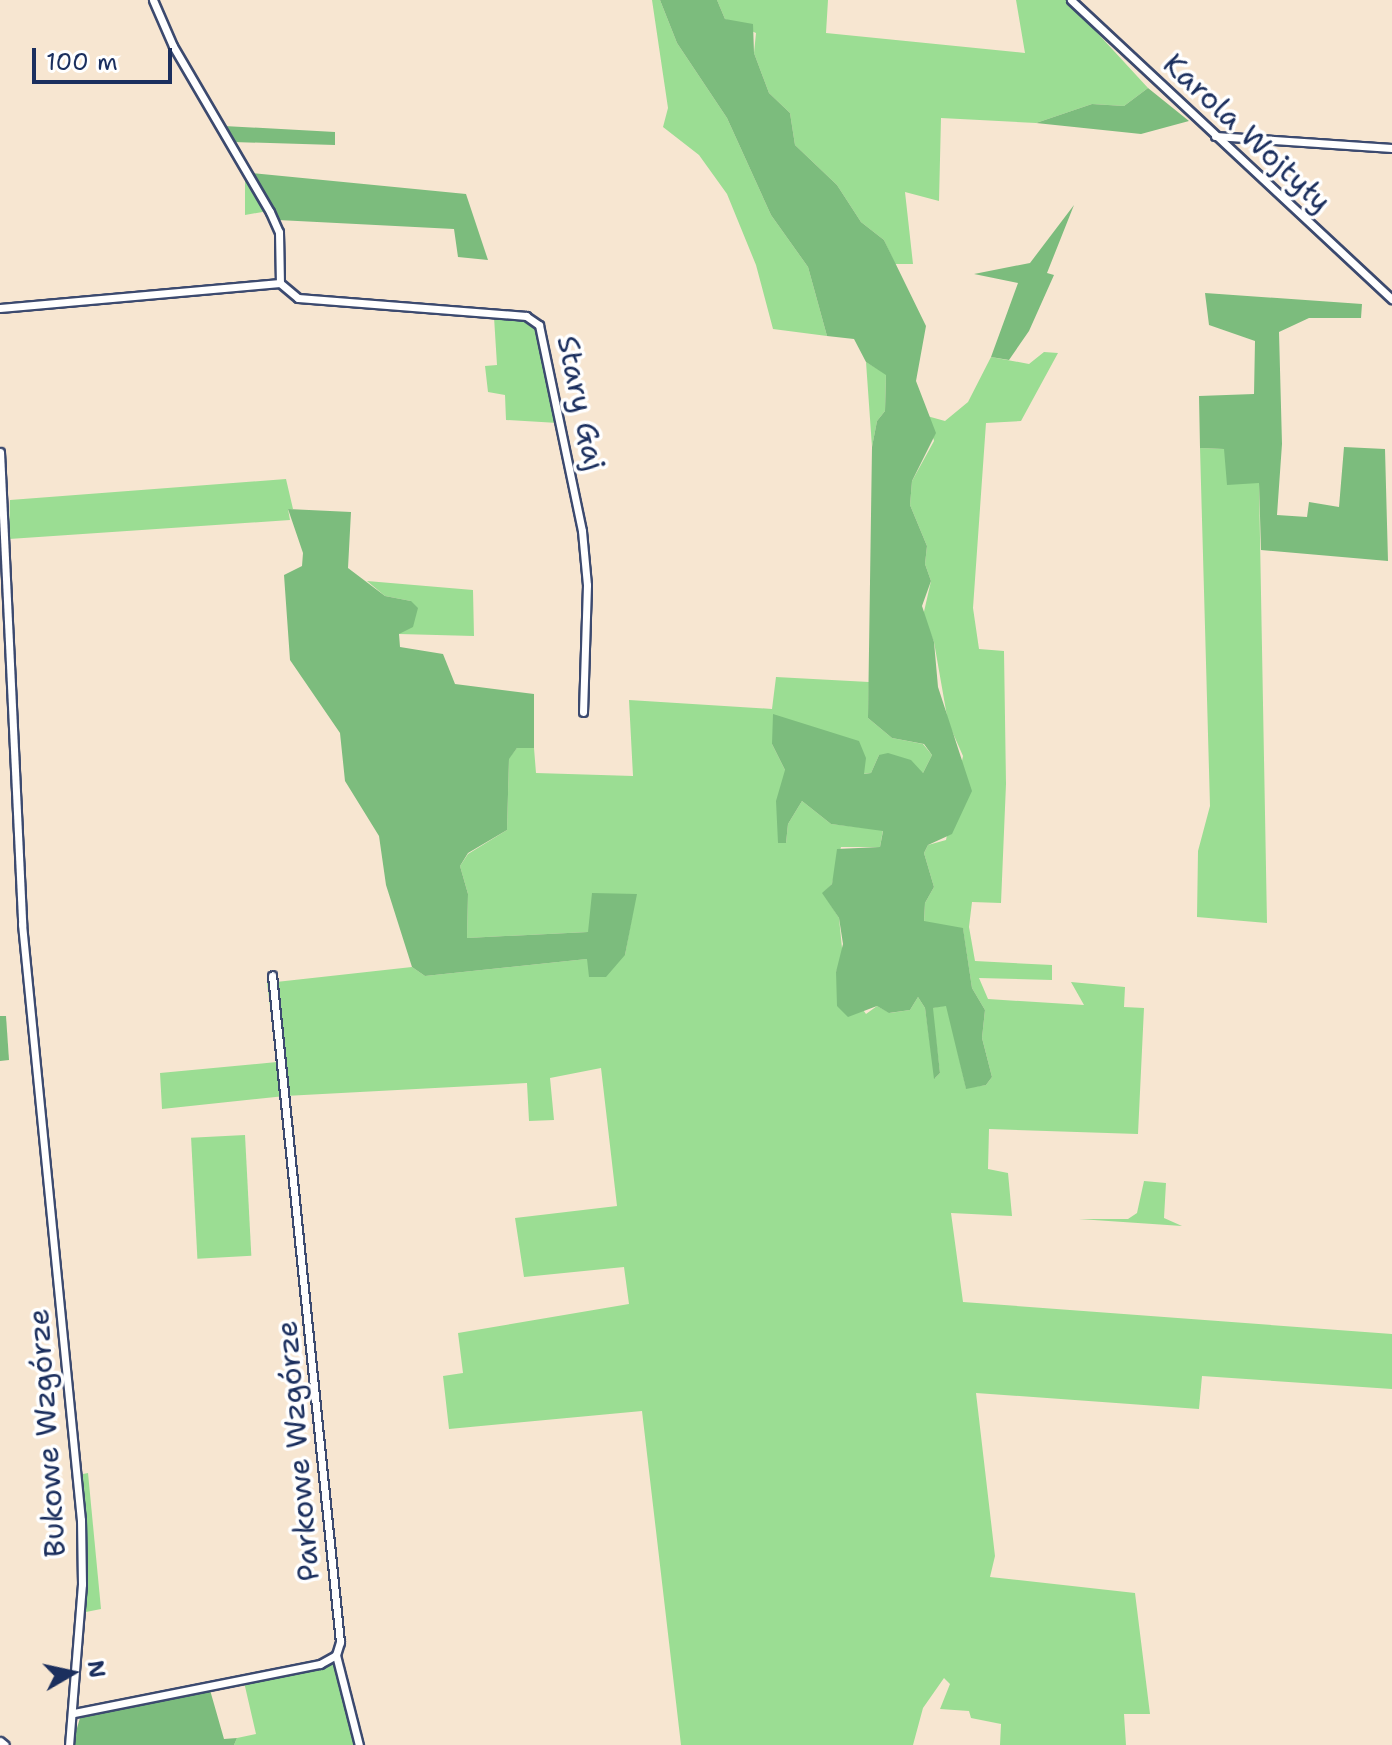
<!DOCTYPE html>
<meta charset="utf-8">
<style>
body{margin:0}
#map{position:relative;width:1392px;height:1745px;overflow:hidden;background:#f7e6d1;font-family:"Shantell Sans",sans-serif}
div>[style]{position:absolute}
.green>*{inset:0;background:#9bdd93;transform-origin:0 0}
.forest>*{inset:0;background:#7cbc7d}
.roads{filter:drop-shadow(2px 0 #3c4a6f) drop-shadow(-2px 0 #3c4a6f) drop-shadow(0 2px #3c4a6f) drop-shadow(0 -2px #3c4a6f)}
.street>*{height:7px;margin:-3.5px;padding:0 3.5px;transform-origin:3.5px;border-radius:3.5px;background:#fff}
span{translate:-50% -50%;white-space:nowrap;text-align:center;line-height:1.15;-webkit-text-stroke:7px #fff;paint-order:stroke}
.street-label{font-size:30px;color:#1b2f5e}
.north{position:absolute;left:32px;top:1633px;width:80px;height:80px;-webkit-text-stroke:6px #fff;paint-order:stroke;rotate:81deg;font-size:22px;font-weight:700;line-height:32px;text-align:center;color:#1b2f5e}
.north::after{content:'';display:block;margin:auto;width:28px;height:36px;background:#1b2f5e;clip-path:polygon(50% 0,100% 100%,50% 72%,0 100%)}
.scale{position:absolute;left:32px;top:48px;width:140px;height:36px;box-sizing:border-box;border:4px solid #1b2f5e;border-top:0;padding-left:10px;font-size:24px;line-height:28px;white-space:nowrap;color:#1b2f5e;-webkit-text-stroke:6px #fff;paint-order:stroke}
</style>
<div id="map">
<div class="green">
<i style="clip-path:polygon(652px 0,660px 0,677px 43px,727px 118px,771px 215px,808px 267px,827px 336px,773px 329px,756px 265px,727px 194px,699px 155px,663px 127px,668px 108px)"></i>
<i style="clip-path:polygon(717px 0,828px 0,826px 33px,1025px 53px,1016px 0,1067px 0,1148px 88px,1124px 106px,1092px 104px,1036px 123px,941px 118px,939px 201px,905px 192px,913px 264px,895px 264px,884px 240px,861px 222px,837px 185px,795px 145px,790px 113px,769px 93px,754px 53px,756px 33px,725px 19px)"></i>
<i style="clip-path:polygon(245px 172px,268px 211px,245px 215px)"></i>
<i style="clip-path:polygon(494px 317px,527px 319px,537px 328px,558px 423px,506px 420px,505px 395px,488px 392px,485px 366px,497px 365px)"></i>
<i style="clip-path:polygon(1044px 352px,1058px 353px,1021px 421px,986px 423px,973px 608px,979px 649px,1004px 651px,1006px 784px,1001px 903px,972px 902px,969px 927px,975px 961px,1052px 965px,1052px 980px,979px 978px,988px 999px,1084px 1005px,1071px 982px,1125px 987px,1124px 1007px,1144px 1008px,1138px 1134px,989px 1129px,988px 1169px,1008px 1173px,1012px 1216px,951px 1213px,963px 1302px,1392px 1334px,1392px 1389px,1202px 1376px,1199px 1409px,976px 1393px,995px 1556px,990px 1577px,1135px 1593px,1150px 1714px,1124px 1714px,1126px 1745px,1000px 1745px,1001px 1724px,971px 1718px,969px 1711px,940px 1709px,950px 1684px,944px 1678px,923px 1708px,913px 1745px,681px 1745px,642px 1411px,449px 1429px,443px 1376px,463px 1373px,458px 1333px,629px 1304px,624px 1267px,524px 1277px,515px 1218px,617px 1206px,601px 1068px,550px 1078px,554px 1120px,529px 1121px,527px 1083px,285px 1096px,162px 1109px,160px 1073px,277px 1062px,267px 983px,412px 967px,425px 976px,625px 955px,636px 894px,588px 932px,467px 938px,468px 894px,460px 866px,468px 854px,507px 830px,509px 758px,517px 748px,534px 748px,536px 773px,633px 776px,629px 700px,772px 709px,776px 677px,869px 682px,868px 718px,892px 738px,923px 744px,932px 755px,923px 773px,879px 755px,871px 773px,863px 774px,858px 741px,772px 744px,785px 770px,786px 843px,788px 824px,802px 801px,831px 824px,883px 830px,880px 847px,841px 847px,832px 884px,823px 893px,839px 918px,843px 958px,836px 972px,866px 1014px,877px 1006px,890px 1013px,910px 1010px,918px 997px,925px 1008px,935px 1078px,940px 1073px,932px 1008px,947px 1005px,966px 1088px,986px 1085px,992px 1077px,982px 1038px,985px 1010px,972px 988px,963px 929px,924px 922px,925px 903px,934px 887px,924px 853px,928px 845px,946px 840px,963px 756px,948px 722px,934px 642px,923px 616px,931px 581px,925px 564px,927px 546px,910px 505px,912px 481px,934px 441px,927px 416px,945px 421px,968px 402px,991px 357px,1029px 364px)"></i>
<i style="clip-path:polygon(866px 362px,886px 374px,885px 411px,877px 421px,872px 447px)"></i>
<i style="clip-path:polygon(1200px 448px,1224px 449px,1259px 483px,1267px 923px,1197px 917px,1198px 851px,1210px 806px)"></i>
<i style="clip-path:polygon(286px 479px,293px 509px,288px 509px,290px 520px,9px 539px,10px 500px)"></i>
<i style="clip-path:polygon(367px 581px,473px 590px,474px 636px,399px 634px,411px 601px,385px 596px)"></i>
<i style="left:245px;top:1135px;width:121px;height:54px;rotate:87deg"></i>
<i style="clip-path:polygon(1144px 1181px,1166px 1183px,1164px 1218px,1182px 1226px,1079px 1219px,1128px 1219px,1137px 1213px)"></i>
<i style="clip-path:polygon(88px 1473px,101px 1609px,81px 1613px,83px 1474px)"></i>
<i style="clip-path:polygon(333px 1663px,354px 1745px,234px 1745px,237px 1738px,256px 1734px,244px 1682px)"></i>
</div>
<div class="forest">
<i style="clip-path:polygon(660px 0,717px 0,725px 19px,753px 24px,754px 53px,769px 93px,790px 113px,795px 145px,837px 185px,861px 222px,884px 240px,926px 326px,916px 381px,936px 433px,912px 481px,910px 505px,927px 546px,925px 564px,931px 581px,922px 606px,934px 642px,938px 687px,972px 791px,952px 834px,928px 845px,924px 853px,934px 887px,925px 903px,924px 921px,963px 928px,972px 988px,985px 1010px,982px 1038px,992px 1077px,986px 1085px,966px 1089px,946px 1006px,933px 1008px,940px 1073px,934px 1079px,925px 1008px,918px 997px,910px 1010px,889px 1013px,877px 1006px,848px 1017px,837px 1006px,836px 972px,843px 944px,839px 918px,822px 893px,832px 884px,837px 849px,880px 847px,883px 831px,831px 824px,802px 801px,788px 824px,786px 843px,778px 843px,776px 801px,785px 770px,772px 744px,773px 714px,859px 741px,866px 758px,864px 774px,871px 773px,879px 755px,888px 753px,911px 760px,923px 773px,932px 755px,924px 744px,892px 738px,868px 718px,872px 447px,877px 421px,885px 411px,886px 375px,866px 362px,854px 339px,827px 336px,808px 267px,771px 215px,727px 118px,677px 43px)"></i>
<i style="clip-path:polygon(1148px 88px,1189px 121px,1141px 134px,1036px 123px,1092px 104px,1124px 106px)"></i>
<i style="clip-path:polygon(224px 126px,335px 132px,335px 145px,233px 142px)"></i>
<i style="clip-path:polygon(252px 173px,466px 194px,488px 260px,458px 257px,454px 229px,278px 220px)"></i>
<i style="clip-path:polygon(1074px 205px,1047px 273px,1054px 275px,1029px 331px,1009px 360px,991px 357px,1018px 283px,974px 274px,1030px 263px)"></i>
<i style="clip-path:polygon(1205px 293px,1362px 304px,1361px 318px,1309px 318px,1279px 332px,1282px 444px,1277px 515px,1307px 517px,1309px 502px,1339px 507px,1344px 447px,1385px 449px,1388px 561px,1261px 550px,1259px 483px,1227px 485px,1224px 449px,1200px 448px,1199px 396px,1254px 394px,1255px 341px,1209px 325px)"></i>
<i style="clip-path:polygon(288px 509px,351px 512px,348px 568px,385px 596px,411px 601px,418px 608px,413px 627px,399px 634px,400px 647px,443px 654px,455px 684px,534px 694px,534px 748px,517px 748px,509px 759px,507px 830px,468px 853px,460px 866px,468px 894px,467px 938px,588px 932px,592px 893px,637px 894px,625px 955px,606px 977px,589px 977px,587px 959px,425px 976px,412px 967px,386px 885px,379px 836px,345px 781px,340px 733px,290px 660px,284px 575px,302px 566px,303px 553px)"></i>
<i style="clip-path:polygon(0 1016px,6px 1016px,9px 1060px,0 1061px)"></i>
<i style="clip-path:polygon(210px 1690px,224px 1739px,237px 1738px,234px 1745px,72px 1745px,80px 1718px)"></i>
</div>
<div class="roads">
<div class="street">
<i style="left:153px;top:0;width:50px;rotate:66.5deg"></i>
<i style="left:173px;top:46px;width:192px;rotate:59.7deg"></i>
<i style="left:270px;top:212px;width:22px;rotate:66deg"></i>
<i style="left:279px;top:232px;width:51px;rotate:88.9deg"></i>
<i style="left:1071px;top:0;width:439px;rotate:43deg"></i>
<i style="left:1215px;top:136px;width:177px;rotate:3.9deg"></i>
<i style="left:280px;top:283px;width:23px;rotate:40deg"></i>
<i style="left:298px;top:298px;width:229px;rotate:4.5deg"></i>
<i style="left:526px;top:316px;width:16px;rotate:35deg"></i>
<i style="left:539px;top:325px;width:210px;rotate:78.2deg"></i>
<i style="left:582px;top:531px;width:54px;rotate:84.7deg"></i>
<i style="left:587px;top:585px;width:127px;rotate:91.8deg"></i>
<i style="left:0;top:308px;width:281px;rotate:-5.1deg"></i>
<i style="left:0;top:452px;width:473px;rotate:87.3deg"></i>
<i style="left:22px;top:924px;width:599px;rotate:84.35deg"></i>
<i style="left:81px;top:1520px;width:64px;rotate:89.1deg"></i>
<i style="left:82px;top:1584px;width:162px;rotate:94.6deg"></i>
<i style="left:336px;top:1655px;width:93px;rotate:75.7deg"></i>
<i style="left:74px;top:1713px;width:251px;rotate:-11.3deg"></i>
<i style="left:320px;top:1664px;width:18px;rotate:-29deg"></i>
<i style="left:336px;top:1655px;width:14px;rotate:-73deg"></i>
<i style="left:340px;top:1642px;width:670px;rotate:-95.82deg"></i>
<i style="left:0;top:1741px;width:6px;rotate:39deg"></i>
</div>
</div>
<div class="street-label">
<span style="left:1247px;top:133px;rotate:43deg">Karola Wojtyły</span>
<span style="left:581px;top:403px;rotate:78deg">Stary Gaj</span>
<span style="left:47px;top:1433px;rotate:-94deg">Bukowe Wzgórze</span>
<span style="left:298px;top:1451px;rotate:-95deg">Parkowe Wzgórze</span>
</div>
<div class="north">N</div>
<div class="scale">100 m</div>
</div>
